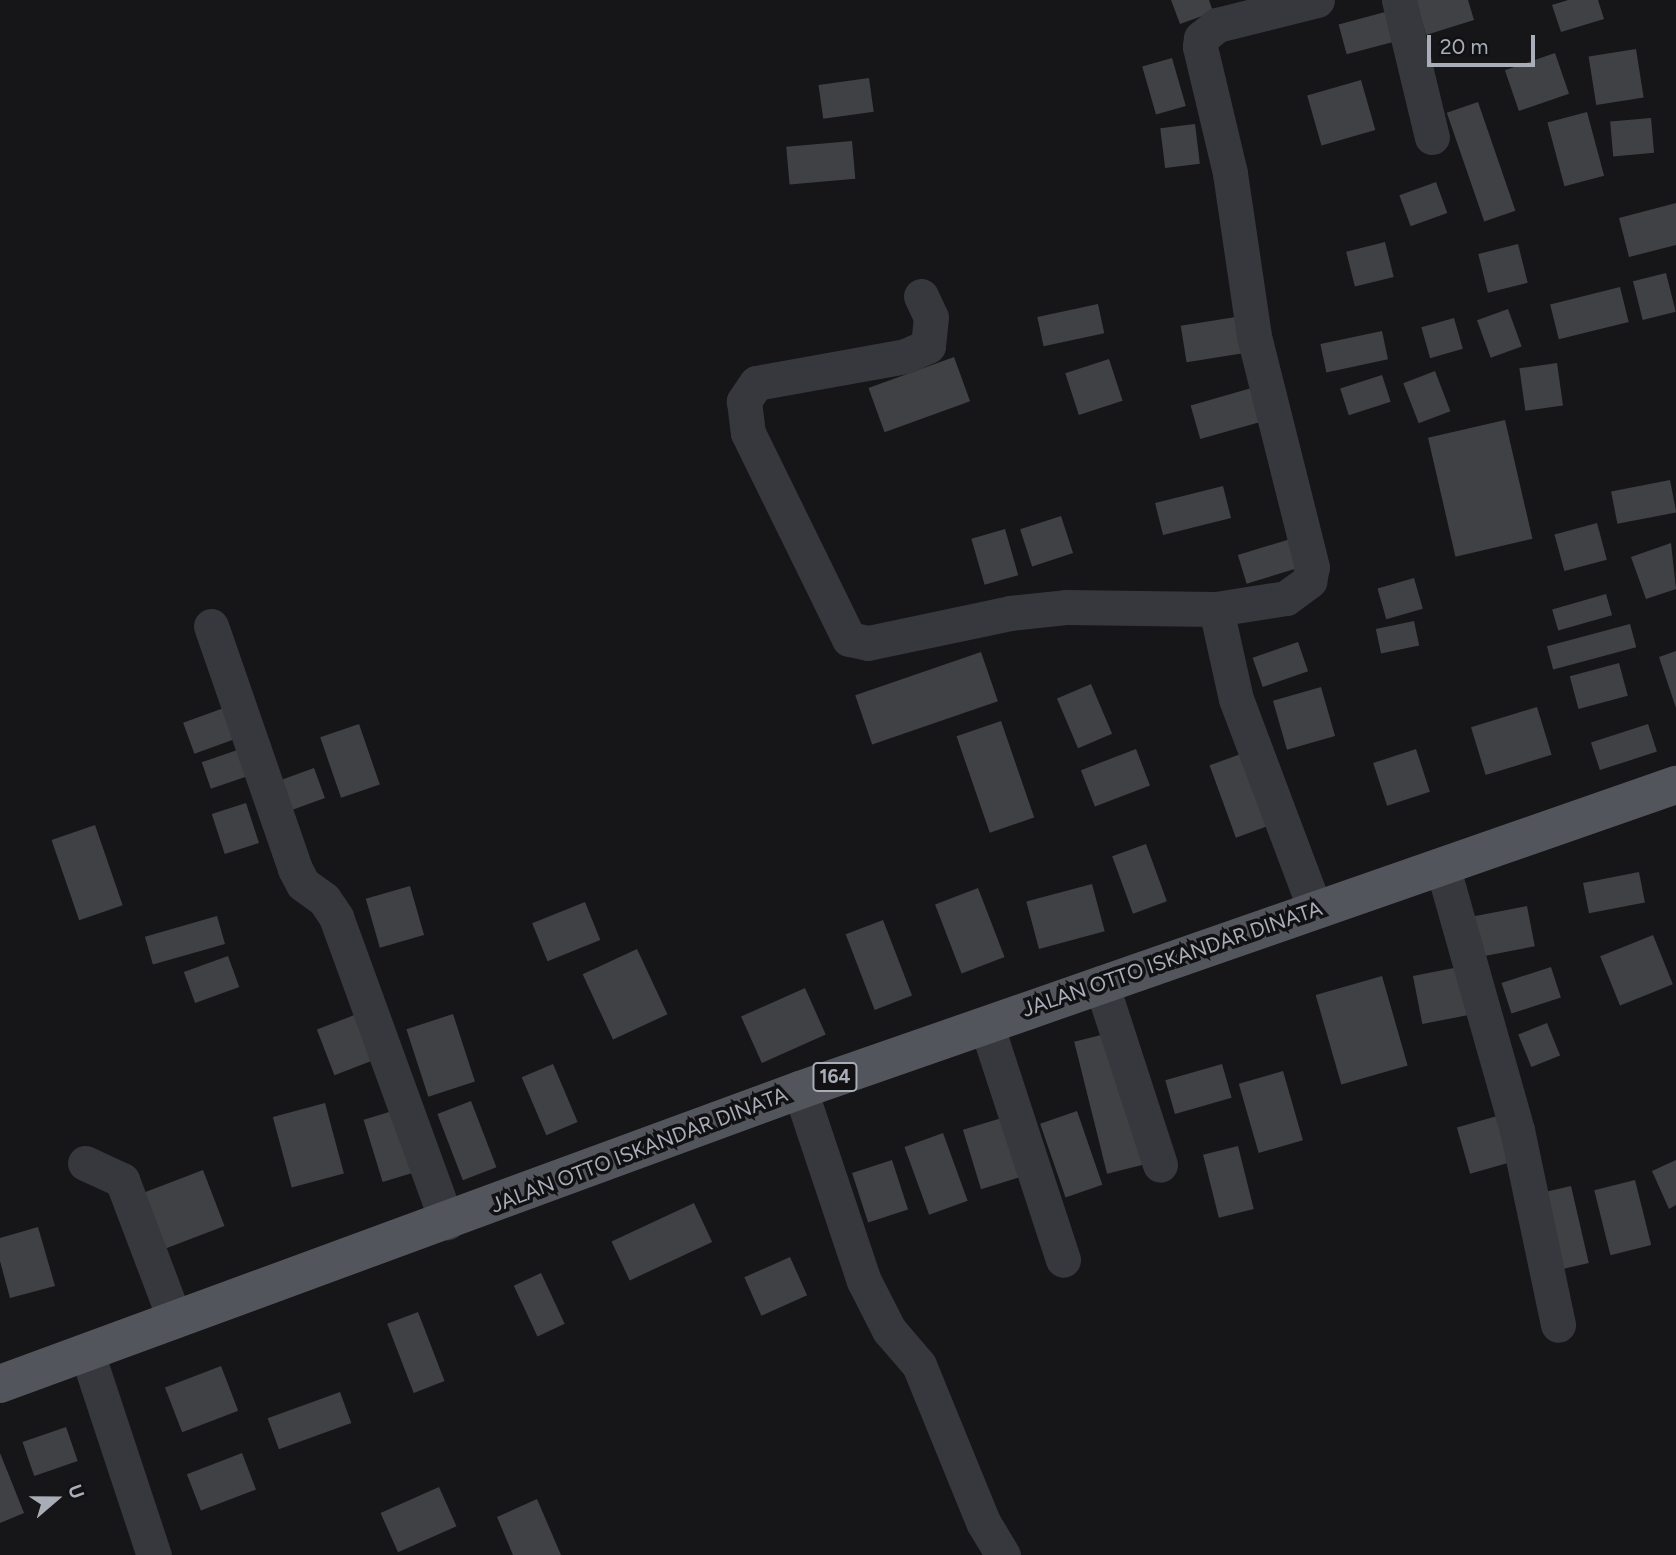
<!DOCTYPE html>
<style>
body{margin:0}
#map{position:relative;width:1676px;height:1555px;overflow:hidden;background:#161618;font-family:Figtree,sans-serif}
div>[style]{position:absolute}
.building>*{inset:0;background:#404145;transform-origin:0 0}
.minor>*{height:35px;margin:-17.5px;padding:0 17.5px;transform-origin:17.5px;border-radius:17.5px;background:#37383d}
.primary>*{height:38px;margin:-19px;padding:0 19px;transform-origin:19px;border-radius:19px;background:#53555c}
span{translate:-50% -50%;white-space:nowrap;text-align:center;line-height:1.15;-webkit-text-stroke:7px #111113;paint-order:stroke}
.shield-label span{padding:2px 5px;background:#111113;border:2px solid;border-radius:5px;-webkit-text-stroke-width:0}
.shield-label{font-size:19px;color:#a8adb8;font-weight:700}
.street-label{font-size:21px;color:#a8adb8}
.north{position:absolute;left:21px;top:1464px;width:70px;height:70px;-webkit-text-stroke:5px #111113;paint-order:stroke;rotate:70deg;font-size:19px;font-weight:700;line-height:28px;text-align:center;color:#a8adb8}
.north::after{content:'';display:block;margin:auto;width:24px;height:32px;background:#a8adb8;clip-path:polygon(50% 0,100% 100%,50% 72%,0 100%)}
.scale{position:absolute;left:1427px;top:35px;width:108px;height:32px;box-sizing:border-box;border:4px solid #a8adb8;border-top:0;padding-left:9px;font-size:21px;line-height:24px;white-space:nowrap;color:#a8adb8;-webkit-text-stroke:5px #111113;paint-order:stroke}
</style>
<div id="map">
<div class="building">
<i style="clip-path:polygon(1171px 0,1209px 0,1213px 12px,1180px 24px)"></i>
<i style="clip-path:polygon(1416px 0,1468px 0,1474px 20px,1426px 35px)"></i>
<i style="clip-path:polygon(1568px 0,1598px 0,1604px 19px,1561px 32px,1552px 5px)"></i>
<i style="left:1385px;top:12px;width:31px;height:48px;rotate:75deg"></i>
<i style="left:1636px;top:49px;width:49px;height:48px;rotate:81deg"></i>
<i style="left:1555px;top:53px;width:43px;height:53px;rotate:71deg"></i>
<i style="left:1172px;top:58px;width:50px;height:31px;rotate:74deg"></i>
<i style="left:869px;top:78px;width:34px;height:51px;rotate:82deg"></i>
<i style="left:1361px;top:80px;width:52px;height:56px;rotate:74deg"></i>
<i style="left:1478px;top:102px;width:115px;height:33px;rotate:71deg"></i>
<i style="left:1587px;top:112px;width:66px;height:41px;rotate:75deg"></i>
<i style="left:1651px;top:118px;width:35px;height:41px;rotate:85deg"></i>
<i style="left:1195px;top:124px;width:40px;height:35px;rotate:83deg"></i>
<i style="left:852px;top:141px;width:38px;height:66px;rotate:85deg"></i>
<i style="left:1436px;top:182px;width:33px;height:39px;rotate:70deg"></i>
<i style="clip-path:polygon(1676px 203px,1676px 245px,1629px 257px,1619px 218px)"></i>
<i style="left:1385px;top:242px;width:36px;height:40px;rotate:76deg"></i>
<i style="left:1518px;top:244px;width:40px;height:41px;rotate:76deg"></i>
<i style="left:1666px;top:273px;width:40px;height:34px;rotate:76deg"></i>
<i style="left:1620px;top:287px;width:36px;height:72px;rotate:76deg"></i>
<i style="left:1098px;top:304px;width:30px;height:62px;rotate:78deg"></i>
<i style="left:1508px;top:309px;width:40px;height:33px;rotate:70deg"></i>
<i style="left:1242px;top:316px;width:37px;height:62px;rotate:81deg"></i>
<i style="left:1454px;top:318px;width:32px;height:34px;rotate:74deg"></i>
<i style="left:1382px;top:331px;width:29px;height:63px;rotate:78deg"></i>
<i style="left:954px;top:357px;width:47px;height:91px;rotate:70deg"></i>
<i style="left:1109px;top:359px;width:44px;height:46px;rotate:72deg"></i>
<i style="left:1557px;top:363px;width:43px;height:38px;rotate:82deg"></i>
<i style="left:1435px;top:371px;width:43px;height:34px;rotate:69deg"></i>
<i style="left:1382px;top:375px;width:28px;height:44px;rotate:72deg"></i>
<i style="left:1255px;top:387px;width:35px;height:67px;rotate:74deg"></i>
<i style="left:1505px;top:420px;width:122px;height:79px;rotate:77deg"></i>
<i style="left:1670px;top:480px;width:33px;height:60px;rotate:79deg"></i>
<i style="left:1223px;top:486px;width:33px;height:70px;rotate:76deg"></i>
<i style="left:1061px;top:516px;width:39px;height:43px;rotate:72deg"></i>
<i style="left:1597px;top:523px;width:38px;height:44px;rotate:75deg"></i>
<i style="left:1005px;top:529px;width:48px;height:35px;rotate:74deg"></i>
<i style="left:1300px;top:536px;width:30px;height:65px;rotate:73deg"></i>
<i style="clip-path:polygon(1671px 543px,1676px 589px,1646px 599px,1631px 557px)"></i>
<i style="left:1414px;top:578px;width:32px;height:38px;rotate:74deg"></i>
<i style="left:1606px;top:594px;width:22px;height:56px;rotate:74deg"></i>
<i style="left:1414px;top:621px;width:25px;height:39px;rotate:78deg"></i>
<i style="left:1630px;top:624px;width:24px;height:86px;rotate:75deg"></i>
<i style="left:1298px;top:642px;width:31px;height:48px;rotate:71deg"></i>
<i style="clip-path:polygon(1676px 651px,1676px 708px,1659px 657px)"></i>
<i style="left:981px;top:652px;width:52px;height:133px;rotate:71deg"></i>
<i style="left:1619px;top:663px;width:34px;height:51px;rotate:75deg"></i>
<i style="left:1091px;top:684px;width:54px;height:37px;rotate:67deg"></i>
<i style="left:1321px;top:687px;width:51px;height:50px;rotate:74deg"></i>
<i style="left:232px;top:705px;width:33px;height:52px;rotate:70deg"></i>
<i style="left:1537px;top:707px;width:50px;height:69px;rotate:73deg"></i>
<i style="left:1001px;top:721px;width:102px;height:47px;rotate:71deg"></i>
<i style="left:359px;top:724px;width:64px;height:41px;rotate:71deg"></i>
<i style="left:1648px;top:724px;width:29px;height:60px;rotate:72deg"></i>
<i style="left:249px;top:746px;width:28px;height:50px;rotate:71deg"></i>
<i style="left:1136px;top:749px;width:39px;height:59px;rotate:69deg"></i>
<i style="left:1416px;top:749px;width:45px;height:45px;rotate:72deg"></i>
<i style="left:1249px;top:751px;width:77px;height:42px;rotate:70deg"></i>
<i style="left:314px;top:768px;width:32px;height:49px;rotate:70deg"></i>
<i style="left:246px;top:803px;width:42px;height:36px;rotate:72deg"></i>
<i style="left:95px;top:825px;width:85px;height:46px;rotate:71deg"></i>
<i style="left:1146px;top:844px;width:61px;height:36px;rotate:70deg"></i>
<i style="left:1639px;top:872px;width:31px;height:57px;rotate:79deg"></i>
<i style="left:1092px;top:884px;width:49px;height:68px;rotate:75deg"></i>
<i style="left:410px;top:886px;width:51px;height:46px;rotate:74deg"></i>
<i style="left:978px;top:888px;width:74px;height:46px;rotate:69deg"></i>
<i style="left:585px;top:902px;width:41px;height:57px;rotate:68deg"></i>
<i style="left:1527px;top:906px;width:41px;height:55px;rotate:79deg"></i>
<i style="left:217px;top:916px;width:29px;height:75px;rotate:74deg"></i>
<i style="left:883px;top:920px;width:81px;height:40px;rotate:69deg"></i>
<i style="left:1653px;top:935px;width:53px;height:57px;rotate:68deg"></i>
<i style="left:637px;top:949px;width:72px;height:60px;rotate:65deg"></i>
<i style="left:228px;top:956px;width:33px;height:47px;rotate:70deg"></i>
<i style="left:1464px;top:966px;width:49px;height:52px;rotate:79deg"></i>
<i style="left:1551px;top:967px;width:32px;height:52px;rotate:72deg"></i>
<i style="left:1382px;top:976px;width:93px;height:69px;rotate:74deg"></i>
<i style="left:805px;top:988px;width:51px;height:70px;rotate:66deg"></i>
<i style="left:357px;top:1014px;width:49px;height:43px;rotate:69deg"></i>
<i style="left:453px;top:1014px;width:71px;height:49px;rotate:72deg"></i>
<i style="left:1547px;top:1023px;width:35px;height:31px;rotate:68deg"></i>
<i style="left:1113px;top:1032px;width:136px;height:40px;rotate:76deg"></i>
<i style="left:553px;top:1064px;width:63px;height:34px;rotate:67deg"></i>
<i style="left:1222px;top:1064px;width:35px;height:59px;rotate:74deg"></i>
<i style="left:1283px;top:1071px;width:72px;height:46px;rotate:74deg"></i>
<i style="left:471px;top:1101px;width:71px;height:36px;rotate:69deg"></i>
<i style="left:325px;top:1103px;width:73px;height:54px;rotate:75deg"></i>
<i style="left:399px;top:1109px;width:65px;height:37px;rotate:73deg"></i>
<i style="left:1077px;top:1111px;width:78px;height:39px;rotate:71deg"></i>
<i style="left:1504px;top:1114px;width:48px;height:49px;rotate:74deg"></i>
<i style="left:1005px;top:1117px;width:62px;height:44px;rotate:73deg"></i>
<i style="left:943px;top:1133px;width:72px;height:41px;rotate:70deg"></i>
<i style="left:1238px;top:1146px;width:65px;height:36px;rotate:76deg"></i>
<i style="left:892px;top:1160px;width:52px;height:42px;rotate:72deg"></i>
<i style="clip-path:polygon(1676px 1160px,1676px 1205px,1669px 1209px,1652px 1171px)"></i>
<i style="left:203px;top:1170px;width:60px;height:63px;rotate:69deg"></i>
<i style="left:1635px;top:1180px;width:67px;height:42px;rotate:76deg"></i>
<i style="left:1571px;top:1186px;width:79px;height:37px;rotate:77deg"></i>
<i style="left:694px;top:1203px;width:43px;height:91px;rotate:65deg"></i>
<i style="clip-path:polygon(38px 1227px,55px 1286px,10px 1298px,0 1261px,0 1238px)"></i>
<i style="left:790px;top:1257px;width:42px;height:50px;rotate:66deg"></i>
<i style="left:541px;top:1273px;width:56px;height:30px;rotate:65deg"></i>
<i style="left:418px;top:1312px;width:74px;height:33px;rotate:69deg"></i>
<i style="left:221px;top:1366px;width:48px;height:60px;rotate:69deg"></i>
<i style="left:340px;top:1392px;width:33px;height:77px;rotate:70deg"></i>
<i style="left:66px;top:1427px;width:36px;height:46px;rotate:71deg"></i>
<i style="clip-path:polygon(0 1453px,24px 1513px,0 1523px)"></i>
<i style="left:242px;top:1453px;width:39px;height:59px;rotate:69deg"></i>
<i style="left:439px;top:1487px;width:43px;height:64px;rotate:66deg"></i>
<i style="clip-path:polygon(537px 1499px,561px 1555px,513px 1555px,497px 1517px)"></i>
</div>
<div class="minor">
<i style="left:1399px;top:0;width:141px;rotate:76.5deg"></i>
<i style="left:921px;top:296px;width:23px;rotate:65deg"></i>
<i style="left:931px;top:317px;width:29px;rotate:96deg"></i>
<i style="left:928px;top:346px;width:24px;rotate:156deg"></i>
<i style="left:906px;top:356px;width:152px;rotate:169.8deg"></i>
<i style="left:756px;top:383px;width:22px;rotate:124deg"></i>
<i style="left:744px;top:401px;width:32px;rotate:83deg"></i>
<i style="left:748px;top:433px;width:229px;rotate:63.9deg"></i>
<i style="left:849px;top:639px;width:19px;rotate:12deg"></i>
<i style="left:868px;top:643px;width:145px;rotate:-11.9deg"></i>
<i style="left:1010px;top:613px;width:56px;rotate:-6.1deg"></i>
<i style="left:1066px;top:607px;width:150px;rotate:0.8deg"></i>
<i style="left:1216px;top:609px;width:71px;rotate:-8.9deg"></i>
<i style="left:1286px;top:598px;width:29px;rotate:-36deg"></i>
<i style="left:1309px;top:581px;width:14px;rotate:-78deg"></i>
<i style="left:1312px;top:567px;width:238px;rotate:-104.1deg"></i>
<i style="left:1254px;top:336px;width:165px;rotate:-98.4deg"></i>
<i style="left:1230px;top:173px;width:130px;rotate:-103.4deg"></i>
<i style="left:1200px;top:47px;width:9px;rotate:-84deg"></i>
<i style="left:1201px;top:38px;width:21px;rotate:-39deg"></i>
<i style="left:1217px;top:25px;width:103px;rotate:-14deg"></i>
<i style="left:1216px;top:609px;width:92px;rotate:77.5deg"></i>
<i style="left:1236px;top:699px;width:224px;rotate:69.4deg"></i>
<i style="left:211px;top:626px;width:257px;rotate:70.9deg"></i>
<i style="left:295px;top:869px;width:17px;rotate:62deg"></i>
<i style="left:303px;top:884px;width:26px;rotate:36deg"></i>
<i style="left:324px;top:899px;width:22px;rotate:56deg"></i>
<i style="left:336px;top:917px;width:325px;rotate:70deg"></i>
<i style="left:1442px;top:865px;width:275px;rotate:74.2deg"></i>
<i style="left:1517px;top:1130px;width:199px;rotate:78.1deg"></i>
<i style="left:1101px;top:983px;width:191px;rotate:72deg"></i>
<i style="left:986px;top:1024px;width:248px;rotate:71.9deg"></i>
<i style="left:800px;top:1090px;width:201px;rotate:71.5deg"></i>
<i style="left:864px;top:1281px;width:55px;rotate:63deg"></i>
<i style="left:889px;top:1330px;width:46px;rotate:49.4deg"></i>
<i style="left:919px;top:1365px;width:170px;rotate:67.8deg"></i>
<i style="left:983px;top:1522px;width:39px;rotate:59deg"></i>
<i style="left:85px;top:1163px;width:41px;rotate:24.7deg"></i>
<i style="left:122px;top:1180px;width:150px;rotate:69.3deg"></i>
<i style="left:87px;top:1353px;width:213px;rotate:71.7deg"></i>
</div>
<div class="primary">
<i style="left:0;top:1384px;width:852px;rotate:-20.18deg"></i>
<i style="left:800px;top:1090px;width:928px;rotate:-19.2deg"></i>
</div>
<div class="shield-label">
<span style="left:835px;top:1077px">164</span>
</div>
<div class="street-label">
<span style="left:1172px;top:959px;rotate:-19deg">JALAN OTTO ISKANDAR DINATA</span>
<span style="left:639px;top:1150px;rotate:-21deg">JALAN OTTO ISKANDAR DINATA</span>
</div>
<div class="north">U</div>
<div class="scale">20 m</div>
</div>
